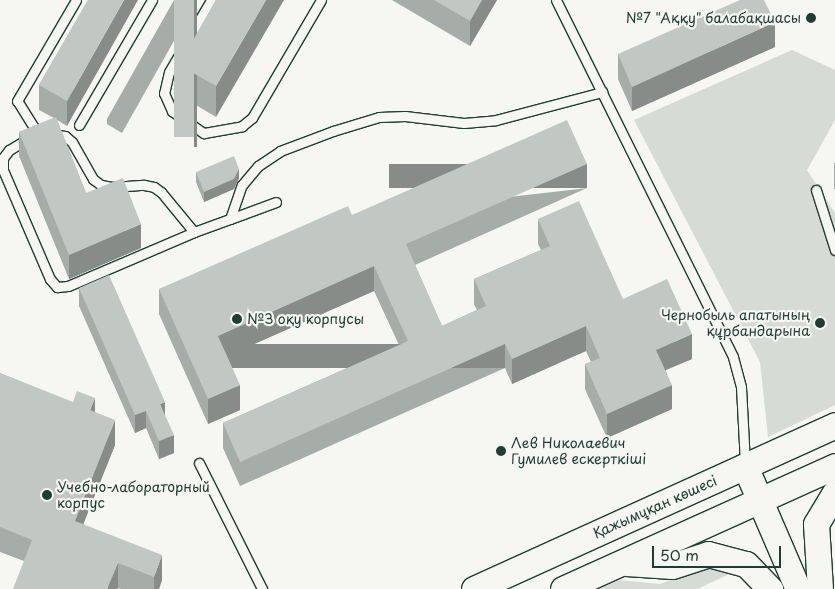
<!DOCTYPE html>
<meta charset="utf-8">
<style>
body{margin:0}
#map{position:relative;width:835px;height:589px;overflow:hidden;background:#f6f6f2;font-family:"Playpen Sans",sans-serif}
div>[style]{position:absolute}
.green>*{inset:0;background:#d6dbd6}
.roads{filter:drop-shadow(1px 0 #1f3d34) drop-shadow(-1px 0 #1f3d34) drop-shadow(0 1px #1f3d34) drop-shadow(0 -1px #1f3d34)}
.lane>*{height:9px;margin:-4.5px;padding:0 4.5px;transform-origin:4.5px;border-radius:4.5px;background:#f6f6f2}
.secondary>*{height:25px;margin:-12.5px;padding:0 12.5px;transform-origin:12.5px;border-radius:12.5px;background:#f6f6f2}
.wall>*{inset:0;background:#a6aca8;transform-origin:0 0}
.shaded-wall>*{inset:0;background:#878c88;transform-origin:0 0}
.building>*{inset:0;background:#c1c8c3;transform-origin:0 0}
.dots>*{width:14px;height:14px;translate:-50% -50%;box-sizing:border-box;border:2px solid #f6f6f2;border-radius:50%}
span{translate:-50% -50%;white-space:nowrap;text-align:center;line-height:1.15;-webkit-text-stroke:4.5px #f6f6f2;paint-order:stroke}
.poi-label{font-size:14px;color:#1f3d34}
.right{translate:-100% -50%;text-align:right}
.left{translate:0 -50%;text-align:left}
.street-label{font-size:14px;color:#1f3d34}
.scale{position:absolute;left:652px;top:546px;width:129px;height:22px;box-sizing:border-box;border:2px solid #1f3d34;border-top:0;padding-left:6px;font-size:15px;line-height:18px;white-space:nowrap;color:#1f3d34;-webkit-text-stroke:4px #f6f6f2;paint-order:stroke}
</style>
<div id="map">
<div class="green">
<i style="clip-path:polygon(792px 50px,835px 70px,835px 120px,807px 170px,835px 213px,835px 405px,768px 437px,760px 362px,634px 120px)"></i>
<i style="clip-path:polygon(719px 566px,736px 571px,697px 589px,600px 589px,619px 580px,660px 584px,701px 569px)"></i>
</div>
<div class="roads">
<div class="lane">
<i style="left:211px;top:0;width:83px;rotate:120.3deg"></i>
<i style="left:169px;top:72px;width:22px;rotate:103deg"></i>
<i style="left:164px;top:93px;width:20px;rotate:66deg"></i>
<i style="left:172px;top:111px;width:39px;rotate:35deg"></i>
<i style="left:204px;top:133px;width:39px;rotate:-10deg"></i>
<i style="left:242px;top:126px;width:13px;rotate:-39deg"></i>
<i style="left:252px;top:118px;width:137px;rotate:-59.7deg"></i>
<i style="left:556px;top:0;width:398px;rotate:63.6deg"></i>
<i style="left:733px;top:357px;width:31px;rotate:75deg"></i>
<i style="left:741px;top:387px;width:76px;rotate:87deg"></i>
<i style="left:79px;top:125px;width:145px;rotate:-59.7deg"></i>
<i style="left:38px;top:134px;width:39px;rotate:-122deg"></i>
<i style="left:17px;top:101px;width:117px;rotate:-59.7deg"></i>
<i style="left:51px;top:134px;width:14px;rotate:8deg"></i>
<i style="left:65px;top:136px;width:9px;rotate:41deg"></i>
<i style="left:72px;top:142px;width:43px;rotate:60.4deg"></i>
<i style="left:93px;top:179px;width:10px;rotate:37deg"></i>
<i style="left:101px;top:185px;width:11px;rotate:10deg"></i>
<i style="left:112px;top:187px;width:32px;rotate:-4deg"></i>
<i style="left:144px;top:185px;width:10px;rotate:11deg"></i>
<i style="left:154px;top:187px;width:9px;rotate:36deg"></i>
<i style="left:161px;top:192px;width:52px;rotate:50.5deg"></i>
<i style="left:194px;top:232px;width:38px;rotate:-20deg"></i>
<i style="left:230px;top:219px;width:36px;rotate:-71deg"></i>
<i style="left:242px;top:185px;width:25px;rotate:-50deg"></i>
<i style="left:258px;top:166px;width:27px;rotate:-34deg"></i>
<i style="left:280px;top:151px;width:57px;rotate:-20.7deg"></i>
<i style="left:333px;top:131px;width:48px;rotate:-16.9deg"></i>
<i style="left:379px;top:117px;width:26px;rotate:-2deg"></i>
<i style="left:405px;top:116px;width:59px;rotate:6.8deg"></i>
<i style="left:464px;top:123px;width:32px;rotate:-5deg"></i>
<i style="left:496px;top:120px;width:110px;rotate:-14.8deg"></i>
<i style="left:29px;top:138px;width:23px;rotate:149deg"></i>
<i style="left:9px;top:150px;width:10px;rotate:127deg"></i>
<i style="left:3px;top:158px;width:12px;rotate:90deg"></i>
<i style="left:3px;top:170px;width:119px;rotate:66.7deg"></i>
<i style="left:50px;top:279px;width:11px;rotate:49deg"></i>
<i style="left:57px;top:287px;width:11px;rotate:-5deg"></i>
<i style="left:68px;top:286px;width:137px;rotate:-23.2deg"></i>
<i style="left:816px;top:190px;width:63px;rotate:72.4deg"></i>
<i style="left:230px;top:219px;width:49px;rotate:-20.3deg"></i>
<i style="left:199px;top:463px;width:141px;rotate:63.4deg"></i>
</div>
<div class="secondary">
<i style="left:745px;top:466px;width:134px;rotate:66.7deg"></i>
<i style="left:626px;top:563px;width:46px;rotate:3.7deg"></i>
<i style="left:672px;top:566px;width:38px;rotate:-18deg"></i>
<i style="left:708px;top:554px;width:39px;rotate:15deg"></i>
<i style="left:746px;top:564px;width:35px;rotate:46deg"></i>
<i style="left:474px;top:589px;width:397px;rotate:-24.4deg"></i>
<i style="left:563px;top:589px;width:299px;rotate:-24.3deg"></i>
<i style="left:820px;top:589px;width:65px;rotate:-93.5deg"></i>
<i style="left:816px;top:524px;width:37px;rotate:-59deg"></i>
</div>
</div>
<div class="wall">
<i style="clip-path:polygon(88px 0,67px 126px,57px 120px,86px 193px,141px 248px,69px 279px,19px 156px,19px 132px,54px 118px,39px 110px,39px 85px)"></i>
<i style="clip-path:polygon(174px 0,197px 0,122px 133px,107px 124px,107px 119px)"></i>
<i style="clip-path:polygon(216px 0,216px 117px,179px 95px,179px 65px)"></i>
<i style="clip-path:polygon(392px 0,497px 0,470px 46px)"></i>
<i style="clip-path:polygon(775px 47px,632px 111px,618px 79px,618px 54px)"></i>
<i style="left:835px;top:163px;width:26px;height:1px;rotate:90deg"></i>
<i style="clip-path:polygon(196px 172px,239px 178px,234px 189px,204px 202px,196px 182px)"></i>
<i style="clip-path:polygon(587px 188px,415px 265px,442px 326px,477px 310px,474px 304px,474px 279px,541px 250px,538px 244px,538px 219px,623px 299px,692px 359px,666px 370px,672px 409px,607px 438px,585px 389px,585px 364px,591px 362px,586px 351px,512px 384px,505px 368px,240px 486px,223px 448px,223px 423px,399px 345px,374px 291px,227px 356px,240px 410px,208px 424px,159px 314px,159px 289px,352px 215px)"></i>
<i style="clip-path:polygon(79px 288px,165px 415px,174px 453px,159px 459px,146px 428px,135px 433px,79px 306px)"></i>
<i style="clip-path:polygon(0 373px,95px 412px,115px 445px,83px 524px,162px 580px,159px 589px,121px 589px,24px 561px,0 552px)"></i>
</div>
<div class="shaded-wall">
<i style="clip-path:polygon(124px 0,138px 0,67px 126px,67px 101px)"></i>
<i style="left:194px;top:0;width:3px;height:147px"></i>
<i style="clip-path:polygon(266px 0,284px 0,216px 117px,216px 86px)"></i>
<i style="clip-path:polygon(482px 0,497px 0,470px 46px,470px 21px)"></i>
<i style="clip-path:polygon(775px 22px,775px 47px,632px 111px,632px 87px)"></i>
<i style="left:587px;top:164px;width:24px;height:198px;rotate:90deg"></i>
<i style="clip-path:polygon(239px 169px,239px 178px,234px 189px,204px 202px,204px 192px)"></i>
<i style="clip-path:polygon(141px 224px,141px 248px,69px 279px,69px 255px)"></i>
<i style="clip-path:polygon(374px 266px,374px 291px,218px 360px,218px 336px)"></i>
<i style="clip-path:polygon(586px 326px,586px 351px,512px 384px,512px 359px)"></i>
<i style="clip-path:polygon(692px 334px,692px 359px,656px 374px,656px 350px)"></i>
<i style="left:505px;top:344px;width:24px;height:290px;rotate:90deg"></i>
<i style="clip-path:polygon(240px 385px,240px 410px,208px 424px,208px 399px)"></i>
<i style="clip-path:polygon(672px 385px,672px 409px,607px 438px,607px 414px)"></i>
<i style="clip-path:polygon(95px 398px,95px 423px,90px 410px)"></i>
<i style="clip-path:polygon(165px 402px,165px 420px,160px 404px)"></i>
<i style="clip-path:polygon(146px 411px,146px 428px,135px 433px,135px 415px)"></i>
<i style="clip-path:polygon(115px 420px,115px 445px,75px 545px,75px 521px)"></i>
<i style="clip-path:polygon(174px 435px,174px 453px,159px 459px,159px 441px)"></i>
<i style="clip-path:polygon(162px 555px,162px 580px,159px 589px,154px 589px,154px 577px)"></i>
<i style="clip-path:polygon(118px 563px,118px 588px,117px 589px,107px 589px)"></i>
</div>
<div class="building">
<i style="clip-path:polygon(88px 0,124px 0,67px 101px,39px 85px)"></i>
<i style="left:174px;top:0;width:20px;height:137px"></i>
<i style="clip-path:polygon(216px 0,266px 0,216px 86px,179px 65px)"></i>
<i style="clip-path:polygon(434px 0,482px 0,470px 21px)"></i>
<i style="clip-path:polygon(740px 0,764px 0,775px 22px,632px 87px,618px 54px)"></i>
<i style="clip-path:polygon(56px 117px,86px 193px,123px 178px,141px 224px,69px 255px,19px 132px)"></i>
<i style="clip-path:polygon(567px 120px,587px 164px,406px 244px,442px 326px,486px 306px,474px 279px,550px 246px,538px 219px,579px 201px,623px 299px,667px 279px,692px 334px,656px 350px,672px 385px,607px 414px,585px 364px,600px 358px,586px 326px,512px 359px,505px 344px,240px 462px,223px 423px,408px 341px,374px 266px,218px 336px,240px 385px,208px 399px,159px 289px,348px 206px,352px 215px)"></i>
<i style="clip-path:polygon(234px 156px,239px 169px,234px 179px,204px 192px,196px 172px)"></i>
<i style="clip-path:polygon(109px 275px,165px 402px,160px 404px,174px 435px,159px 441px,146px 411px,135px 415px,79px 288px)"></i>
<i style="clip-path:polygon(0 373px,73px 402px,77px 391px,95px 398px,90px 410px,115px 420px,75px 521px,162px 555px,154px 577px,118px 563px,107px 589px,13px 589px,32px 540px,0 527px)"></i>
</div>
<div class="dots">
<i style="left:811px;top:18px;background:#1f3d34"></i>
<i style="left:237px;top:319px;background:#1f3d34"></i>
<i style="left:820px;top:323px;background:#1f3d34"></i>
<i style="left:501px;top:451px;background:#1f3d34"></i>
<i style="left:47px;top:495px;background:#1f3d34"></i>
</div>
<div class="poi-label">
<span class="right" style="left:801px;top:18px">№7 "Аққу" балабақшасы</span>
<span class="right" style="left:810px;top:323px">Чернобыль апатының<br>құрбандарына</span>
<span class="left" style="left:247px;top:319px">№3 оқу корпусы</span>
<span class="left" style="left:511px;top:451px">Лев Николаевич<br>Гумилев ескерткіші</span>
<span class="left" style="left:57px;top:495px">Учебно-лабораторный<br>корпус</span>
</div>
<div class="street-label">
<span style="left:655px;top:507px;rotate:-24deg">Қажымұқан көшесі</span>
</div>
<div class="scale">50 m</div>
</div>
